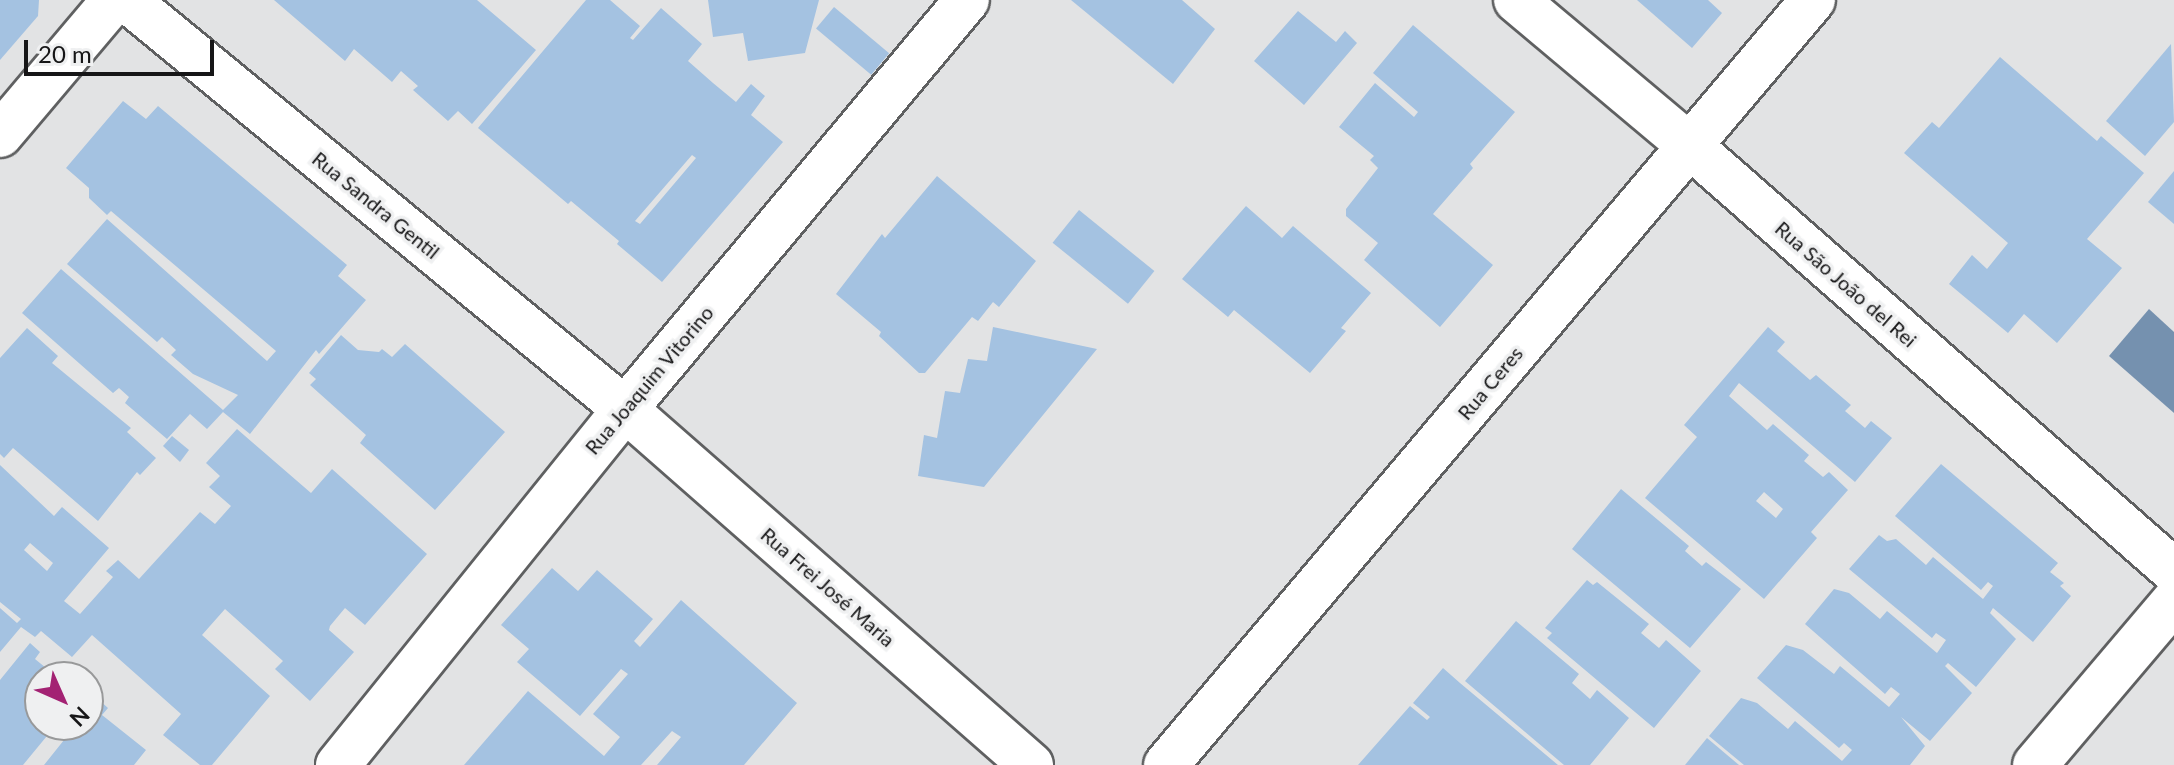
<!DOCTYPE html>
<meta charset="utf-8">
<style>
body{margin:0}
#map{position:relative;width:2174px;height:765px;overflow:hidden;background:#e2e3e4;font-family:Lato,sans-serif}
div>[style]{position:absolute}
.water>*{inset:0;background:#7591af}
.building>*{inset:0;background:#a4c2e1;transform-origin:0 0}
.roads{filter:drop-shadow(2px 0 #5f6061) drop-shadow(-2px 0 #5f6061) drop-shadow(0 2px #5f6061) drop-shadow(0 -2px #5f6061)}
.street>*{height:44px;margin:-22px;padding:0 22px;transform-origin:22px;border-radius:22px;background:#fff}
.secondary>*{height:44px;margin:-22px;padding:0 22px;transform-origin:22px;border-radius:22px;background:#fff}
span{translate:-50% -50%;white-space:nowrap;text-align:center;line-height:1.15;-webkit-text-stroke:7px #eff0f1;paint-order:stroke}
.street-label{font-size:20px;color:#161617}
.north{position:absolute;left:24px;top:661px;width:80px;height:80px;box-sizing:border-box;background:#eff0f1;border:2px solid #98999a;border-radius:50%;rotate:135deg;font-size:22px;font-weight:700;line-height:32px;text-align:center;color:#161617}
.north::after{content:'';display:block;margin:auto;width:28px;height:36px;background:#a32273;clip-path:polygon(50% 0,100% 100%,50% 72%,0 100%)}
.scale{position:absolute;left:24px;top:40px;width:190px;height:36px;box-sizing:border-box;border:4px solid #161617;border-top:0;padding-left:10px;font-size:24px;line-height:28px;white-space:nowrap;color:#161617;-webkit-text-stroke:6px #eff0f1;paint-order:stroke}
</style>
<div id="map">
<div class="water">
<i style="clip-path:polygon(2149px 309px,2174px 332px,2174px 413px,2109px 356px)"></i>
</div>
<div class="building">
<i style="clip-path:polygon(0 0,39px 0,38px 16px,0 60px)"></i>
<i style="clip-path:polygon(274px 0,477px 0,536px 50px,472px 124px,458px 111px,448px 121px,413px 90px,418px 86px,401px 71px,392px 82px,354px 49px,345px 61px)"></i>
<i style="clip-path:polygon(evenodd,586px 0,610px 0,640px 26px,630px 38px,633px 40px,661px 8px,702px 44px,688px 61px,713px 83px,736px 102px,751px 84px,765px 96px,751px 115px,783px 142px,662px 282px,617px 244px,619px 241px,571px 201px,568px 204px,478px 128px,586px 0,692px 155px,696px 158px,640px 224px,635px 221px,692px 155px)"></i>
<i style="clip-path:polygon(708px 0,819px 0,805px 53px,748px 61px,743px 33px,713px 37px)"></i>
<i style="clip-path:polygon(1071px 0,1182px 0,1215px 29px,1173px 84px)"></i>
<i style="clip-path:polygon(1637px 0,1708px 0,1722px 13px,1692px 48px)"></i>
<i style="left:834px;top:7px;width:72px;height:28px;rotate:40deg"></i>
<i style="clip-path:polygon(1298px 11px,1336px 42px,1345px 31px,1357px 43px,1304px 105px,1254px 61px)"></i>
<i style="clip-path:polygon(1413px 25px,1515px 112px,1470px 164px,1473px 168px,1433px 214px,1493px 265px,1440px 327px,1364px 260px,1378px 243px,1346px 216px,1346px 209px,1378px 168px,1370px 160px,1374px 156px,1339px 127px,1375px 83px,1414px 117px,1418px 112px,1373px 73px)"></i>
<i style="clip-path:polygon(2171px 44px,2174px 122px,2145px 156px,2106px 121px)"></i>
<i style="clip-path:polygon(2000px 57px,2097px 141px,2101px 136px,2144px 173px,2087px 239px,2122px 268px,2057px 343px,2024px 314px,2008px 333px,1949px 284px,1972px 255px,1987px 269px,2008px 243px,1904px 153px,1932px 122px,1939px 128px)"></i>
<i style="clip-path:polygon(123px 101px,146px 119px,158px 106px,347px 265px,338px 276px,366px 300px,319px 354px,316px 350px,250px 434px,223px 412px,207px 429px,190px 414px,167px 439px,125px 403px,129px 397px,119px 388px,113px 393px,22px 313px,61px 269px,223px 410px,238px 395px,193px 374px,171px 355px,176px 350px,162px 337px,157px 342px,67px 264px,107px 219px,267px 361px,276px 351px,111px 211px,107px 215px,89px 198px,89px 188px,66px 168px)"></i>
<i style="clip-path:polygon(2174px 171px,2174px 224px,2148px 202px)"></i>
<i style="clip-path:polygon(937px 176px,1036px 261px,999px 307px,993px 302px,978px 321px,972px 317px,925px 373px,919px 373px,879px 336px,881px 332px,836px 294px,882px 234px,885px 238px)"></i>
<i style="clip-path:polygon(1246px 206px,1282px 238px,1293px 226px,1371px 293px,1341px 328px,1346px 331px,1310px 373px,1234px 310px,1228px 317px,1182px 279px)"></i>
<i style="left:1079px;top:210px;width:97px;height:42px;rotate:39deg"></i>
<i style="clip-path:polygon(993px 327px,1097px 349px,984px 487px,918px 476px,924px 435px,937px 438px,945px 391px,960px 393px,968px 359px,987px 361px)"></i>
<i style="clip-path:polygon(evenodd,1768px 327px,1785px 342px,1777px 351px,1810px 380px,1816px 375px,1851px 405px,1845px 411px,1865px 428px,1871px 421px,1892px 438px,1855px 482px,1739px 383px,1729px 396px,1767px 430px,1773px 424px,1809px 455px,1804px 461px,1823px 477px,1829px 472px,1848px 490px,1811px 532px,1817px 538px,1764px 599px,1645px 498px,1697px 437px,1684px 425px,1768px 327px,1764px 492px,1783px 509px,1776px 518px,1756px 501px,1764px 492px)"></i>
<i style="clip-path:polygon(27px 328px,58px 356px,52px 363px,131px 428px,127px 432px,156px 458px,140px 475px,137px 472px,98px 521px,13px 448px,4px 458px,0 454px,0 358px)"></i>
<i style="clip-path:polygon(341px 335px,358px 350px,379px 352px,382px 349px,392px 357px,405px 344px,505px 432px,435px 510px,360px 443px,366px 435px,310px 385px,316px 379px,309px 373px)"></i>
<i style="clip-path:polygon(evenodd,237px 429px,311px 493px,332px 469px,427px 554px,365px 625px,345px 608px,330px 626px,329px 630px,354px 652px,310px 701px,275px 669px,283px 661px,225px 609px,202px 635px,270px 696px,212px 765px,200px 765px,163px 735px,181px 714px,92px 635px,72px 657px,41px 631px,35px 637px,21px 627px,0 652px,0 608px,17px 623px,21px 619px,0 602px,0 465px,54px 516px,62px 507px,109px 548px,64px 601px,80px 614px,113px 577px,106px 571px,118px 560px,139px 579px,200px 512px,215px 524px,231px 506px,209px 487px,220px 476px,206px 463px,237px 429px,30px 543px,53px 563px,47px 571px,24px 550px,30px 543px)"></i>
<i style="clip-path:polygon(172px 436px,189px 450px,180px 462px,163px 446px)"></i>
<i style="clip-path:polygon(1941px 464px,2058px 563px,2050px 572px,2064px 583px,2060px 586px,2071px 596px,2033px 642px,1993px 608px,1990px 613px,2016px 639px,1976px 687px,1948px 663px,1945px 666px,1972px 693px,1930px 741px,1901px 717px,1925px 746px,1910px 765px,1744px 765px,1709px 736px,1741px 698px,1757px 703px,1788px 729px,1795px 721px,1842px 761px,1852px 750px,1844px 743px,1839px 748px,1757px 678px,1786px 645px,1803px 650px,1834px 674px,1840px 666px,1889px 707px,1900px 694px,1891px 687px,1885px 694px,1805px 624px,1834px 589px,1849px 593px,1880px 619px,1887px 611px,1937px 653px,1946px 640px,1936px 633px,1932px 638px,1849px 569px,1879px 535px,1887px 541px,1896px 539px,1926px 565px,1933px 557px,1983px 599px,1993px 586px,1988px 582px,1981px 590px,1895px 516px)"></i>
<i style="clip-path:polygon(1621px 489px,1689px 546px,1685px 551px,1702px 566px,1706px 562px,1741px 589px,1690px 648px,1572px 549px)"></i>
<i style="clip-path:polygon(552px 568px,578px 591px,597px 570px,653px 619px,634px 641px,640px 647px,681px 600px,797px 703px,744px 765px,657px 765px,681px 737px,672px 731px,641px 765px,464px 765px,528px 691px,604px 756px,620px 737px,593px 714px,628px 674px,621px 669px,580px 716px,517px 662px,529px 649px,501px 625px)"></i>
<i style="clip-path:polygon(1587px 580px,1593px 585px,1597px 582px,1649px 624px,1641px 633px,1659px 648px,1666px 640px,1701px 671px,1654px 728px,1547px 638px,1552px 633px,1545px 628px)"></i>
<i style="clip-path:polygon(1516px 621px,1579px 674px,1572px 683px,1590px 699px,1597px 690px,1629px 718px,1590px 765px,1564px 765px,1465px 681px)"></i>
<i style="clip-path:polygon(30px 643px,40px 652px,35px 659px,57px 677px,40px 677px,40px 725px,56px 725px,23px 765px,0 765px,0 680px)"></i>
<i style="clip-path:polygon(1443px 668px,1460px 683px,1558px 765px,1358px 765px,1410px 706px,1427px 720px,1430px 717px,1413px 703px)"></i>
<i style="clip-path:polygon(98px 699px,108px 708px,102px 715px,146px 750px,134px 765px,44px 765px,76px 725px,88px 725px,88px 710px)"></i>
<i style="clip-path:polygon(1707px 738px,1739px 765px,1685px 765px)"></i>
</div>
<div class="roads">
<div class="street">
<i style="left:127px;top:0;width:644px;rotate:39.4deg"></i>
<i style="left:625px;top:409px;width:540px;rotate:41.25deg"></i>
<i style="left:1516px;top:0;width:227px;rotate:40deg"></i>
<i style="left:1690px;top:146px;width:644px;rotate:41.29deg"></i>
<i style="left:0;top:135px;width:177px;rotate:-49.8deg"></i>
<i style="left:338px;top:765px;width:457px;rotate:-51.1deg"></i>
<i style="left:625px;top:409px;width:533px;rotate:-50.1deg"></i>
<i style="left:2035px;top:765px;width:215px;rotate:-49.7deg"></i>
</div>
<div class="secondary">
<i style="left:1166px;top:765px;width:1002px;rotate:-49.78deg"></i>
</div>
</div>
<div class="street-label">
<span style="left:376px;top:205px;rotate:39deg">Rua Sandra Gentil</span>
<span style="left:1846px;top:284px;rotate:41deg">Rua São João del Rei</span>
<span style="left:649px;top:380px;rotate:-50deg">Rua Joaquim Vitorino</span>
<span style="left:1490px;top:383px;rotate:-50deg">Rua Ceres</span>
<span style="left:828px;top:587px;rotate:41deg">Rua Frei José Maria</span>
</div>
<div class="north">N</div>
<div class="scale">20 m</div>
</div>
